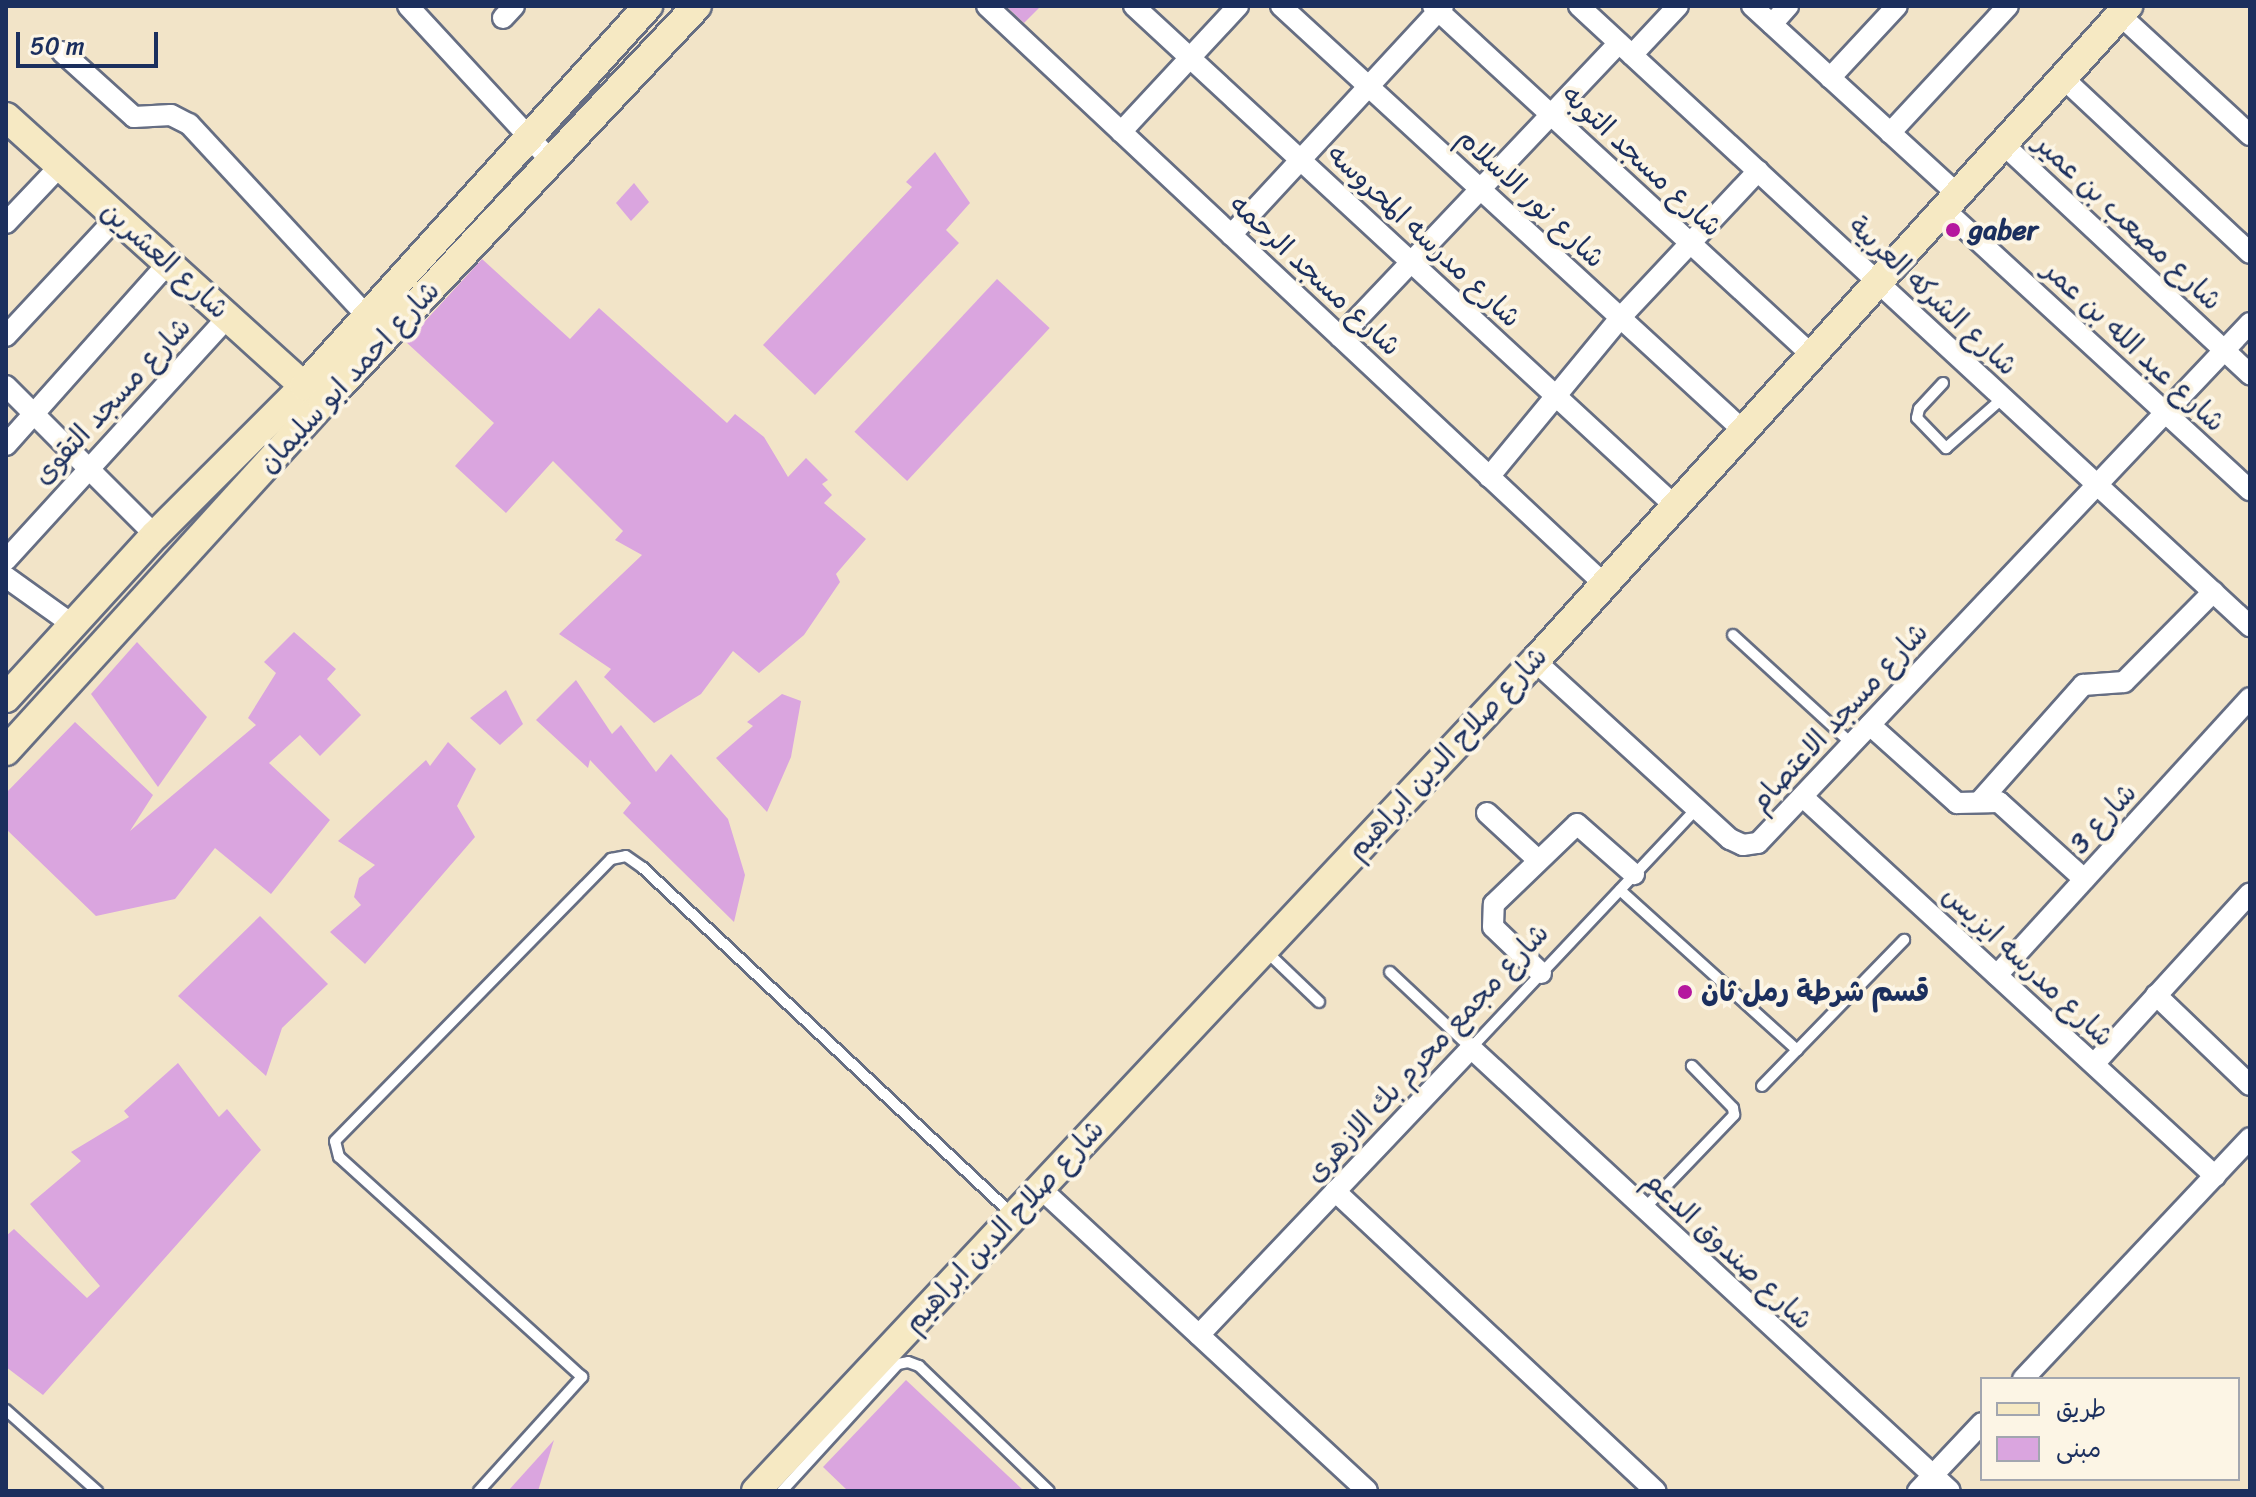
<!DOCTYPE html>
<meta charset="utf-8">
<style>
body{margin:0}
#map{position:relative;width:2256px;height:1497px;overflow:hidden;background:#f2e4c8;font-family:Sriracha,"Playpen Sans Arabic",sans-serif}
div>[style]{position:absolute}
.building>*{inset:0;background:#daa5df;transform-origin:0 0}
.roads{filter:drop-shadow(2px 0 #666e83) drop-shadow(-2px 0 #666e83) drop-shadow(0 2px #666e83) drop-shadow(0 -2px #666e83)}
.lane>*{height:10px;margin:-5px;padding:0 5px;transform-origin:5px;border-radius:5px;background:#fff}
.street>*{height:20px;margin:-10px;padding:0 10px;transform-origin:10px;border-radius:10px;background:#fff}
.secondary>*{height:28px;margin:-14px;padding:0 14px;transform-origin:14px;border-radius:14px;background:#f6e9c3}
.dots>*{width:22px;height:22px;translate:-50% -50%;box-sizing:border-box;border:4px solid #fcf5e5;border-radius:50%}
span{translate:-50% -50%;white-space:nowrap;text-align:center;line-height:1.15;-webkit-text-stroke:8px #fcf5e5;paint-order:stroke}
.street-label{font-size:28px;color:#1b2f5e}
.poi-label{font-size:28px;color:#1b2f5e;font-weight:700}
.left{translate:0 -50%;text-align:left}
.frame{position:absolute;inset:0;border:8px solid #1b2f5e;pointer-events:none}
.legend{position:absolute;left:1980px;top:1377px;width:260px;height:104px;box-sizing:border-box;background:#fcf5e5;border:2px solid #a2a6af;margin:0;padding:10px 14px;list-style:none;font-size:24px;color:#1b2f5e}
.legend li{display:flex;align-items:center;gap:16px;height:40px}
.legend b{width:40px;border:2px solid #a2a6af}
.scale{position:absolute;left:16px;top:32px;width:142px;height:36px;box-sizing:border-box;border:4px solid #1b2f5e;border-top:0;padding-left:10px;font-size:24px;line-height:28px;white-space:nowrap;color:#1b2f5e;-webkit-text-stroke:6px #fcf5e5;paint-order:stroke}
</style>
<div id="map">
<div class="building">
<i style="clip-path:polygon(1006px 6px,1041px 6px,1024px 23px)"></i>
<i style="clip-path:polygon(935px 152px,970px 203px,946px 230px,959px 243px,815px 395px,763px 345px,912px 187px,906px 182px)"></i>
<i style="clip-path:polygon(634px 183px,649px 202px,631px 221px,616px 203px)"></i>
<i style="clip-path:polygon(482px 259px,570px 339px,599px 308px,727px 423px,735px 414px,764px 437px,788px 477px,806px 458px,828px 480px,822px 484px,832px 495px,824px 503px,866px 539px,836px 574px,840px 582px,804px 635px,759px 673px,733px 651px,701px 694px,654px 723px,604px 677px,611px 669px,559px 634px,642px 555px,615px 540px,623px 531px,553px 461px,506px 513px,455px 466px,494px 423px,406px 342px)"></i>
<i style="left:997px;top:279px;width:72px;height:209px;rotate:43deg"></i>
<i style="clip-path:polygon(294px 632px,336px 669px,327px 679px,361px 715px,320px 756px,300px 735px,269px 763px,330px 820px,271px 894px,215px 848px,175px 899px,96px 916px,6px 829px,6px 793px,75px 722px,153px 795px,130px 831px,256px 725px,248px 718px,276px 673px,264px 662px)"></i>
<i style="clip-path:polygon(137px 642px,207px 717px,158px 787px,91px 694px)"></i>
<i style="clip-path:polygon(576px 680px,612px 734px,621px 725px,656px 772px,671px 754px,728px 819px,745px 875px,734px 922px,623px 813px,631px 803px,590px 760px,588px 768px,536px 720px)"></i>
<i style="clip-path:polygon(506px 690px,523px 724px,500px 745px,470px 718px)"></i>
<i style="clip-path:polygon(782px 694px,801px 701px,791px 757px,767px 812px,716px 758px,753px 726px,747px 722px)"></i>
<i style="clip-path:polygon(448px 742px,476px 769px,457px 806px,475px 837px,365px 964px,330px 932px,361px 905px,354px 897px,359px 878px,375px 865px,338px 841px,426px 760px,430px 766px)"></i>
<i style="clip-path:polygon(260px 916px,328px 984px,282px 1028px,266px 1076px,178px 996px)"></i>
<i style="clip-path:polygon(178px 1063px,219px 1117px,227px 1109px,261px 1150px,43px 1395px,6px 1367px,6px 1236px,14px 1229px,87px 1298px,100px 1286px,30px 1204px,81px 1161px,71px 1152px,129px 1117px,124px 1111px)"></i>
<i style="clip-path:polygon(906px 1380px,1024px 1491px,848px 1491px,823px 1467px)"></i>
<i style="clip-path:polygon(554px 1440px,538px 1491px,508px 1491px)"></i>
</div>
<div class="roads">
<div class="lane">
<i style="left:1943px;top:383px;width:35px;rotate:133deg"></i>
<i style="left:1919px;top:409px;width:9px;rotate:103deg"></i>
<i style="left:1917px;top:418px;width:42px;rotate:46deg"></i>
<i style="left:1946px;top:448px;width:76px;rotate:-41.3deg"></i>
<i style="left:1733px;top:635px;width:161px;rotate:42.5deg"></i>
<i style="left:1620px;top:890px;width:239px;rotate:42.1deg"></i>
<i style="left:1265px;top:950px;width:75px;rotate:43.9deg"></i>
<i style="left:1390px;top:972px;width:111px;rotate:43.2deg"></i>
<i style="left:1471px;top:1048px;width:328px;rotate:-46.7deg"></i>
<i style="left:1762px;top:1086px;width:204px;rotate:-45.8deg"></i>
<i style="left:1643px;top:1210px;width:132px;rotate:-46.2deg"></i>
<i style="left:1734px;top:1115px;width:7px;rotate:-98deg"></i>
<i style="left:1733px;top:1108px;width:59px;rotate:-134.3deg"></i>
<i style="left:6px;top:1410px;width:122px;rotate:41.7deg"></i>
<i style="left:479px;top:1491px;width:154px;rotate:-47.9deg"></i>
<i style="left:582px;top:1377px;width:328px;rotate:-137.8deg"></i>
<i style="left:339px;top:1157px;width:16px;rotate:-104deg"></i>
<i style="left:335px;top:1141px;width:395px;rotate:-45.6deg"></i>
<i style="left:611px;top:859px;width:15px;rotate:-11deg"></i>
<i style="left:626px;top:856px;width:21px;rotate:35deg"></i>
<i style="left:643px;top:868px;width:506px;rotate:43.16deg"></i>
<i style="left:782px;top:1491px;width:172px;rotate:-47.6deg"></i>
<i style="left:898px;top:1364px;width:10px;rotate:-11deg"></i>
<i style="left:908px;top:1362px;width:12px;rotate:20deg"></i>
<i style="left:919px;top:1366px;width:180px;rotate:43.9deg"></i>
</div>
<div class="street">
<i style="left:408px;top:6px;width:211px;rotate:47.3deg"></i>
<i style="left:987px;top:6px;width:847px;rotate:43.13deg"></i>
<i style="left:1134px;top:6px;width:738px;rotate:42.75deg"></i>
<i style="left:1281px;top:6px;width:630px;rotate:42.56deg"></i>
<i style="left:1433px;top:6px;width:517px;rotate:42.65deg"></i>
<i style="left:1579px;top:6px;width:914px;rotate:42.74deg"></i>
<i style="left:1752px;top:6px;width:280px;rotate:42.5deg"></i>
<i style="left:2120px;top:15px;width:177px;rotate:42.7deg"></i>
<i style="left:503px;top:18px;width:16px;rotate:-47deg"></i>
<i style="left:1772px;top:24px;width:24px;rotate:-48deg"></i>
<i style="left:62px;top:52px;width:97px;rotate:42.1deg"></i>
<i style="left:134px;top:117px;width:37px;rotate:-3deg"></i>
<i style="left:171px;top:115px;width:20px;rotate:27deg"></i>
<i style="left:189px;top:124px;width:262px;rotate:47.2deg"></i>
<i style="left:1632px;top:55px;width:67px;rotate:-46.8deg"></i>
<i style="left:1830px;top:78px;width:98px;rotate:-47.1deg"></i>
<i style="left:2063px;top:78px;width:256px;rotate:43.1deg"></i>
<i style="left:1121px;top:132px;width:172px;rotate:-47.1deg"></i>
<i style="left:1890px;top:133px;width:173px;rotate:-47.1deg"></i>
<i style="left:2003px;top:144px;width:338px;rotate:43deg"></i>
<i style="left:1945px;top:210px;width:414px;rotate:42.6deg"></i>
<i style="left:6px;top:223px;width:79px;rotate:-46.5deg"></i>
<i style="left:1231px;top:235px;width:312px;rotate:-47.2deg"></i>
<i style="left:6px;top:336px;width:163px;rotate:-47deg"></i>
<i style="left:1340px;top:337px;width:405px;rotate:-46.5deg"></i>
<i style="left:6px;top:386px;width:211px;rotate:45deg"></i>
<i style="left:6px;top:445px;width:244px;rotate:-48.3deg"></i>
<i style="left:1489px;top:477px;width:206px;rotate:-50.5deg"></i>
<i style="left:1620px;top:318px;width:202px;rotate:-46.8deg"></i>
<i style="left:6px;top:560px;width:329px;rotate:-47.6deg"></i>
<i style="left:6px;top:577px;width:82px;rotate:35.6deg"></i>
<i style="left:1535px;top:661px;width:264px;rotate:42.4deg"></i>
<i style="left:1730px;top:839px;width:14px;rotate:25deg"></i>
<i style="left:1743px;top:845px;width:15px;rotate:-8deg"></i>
<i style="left:1758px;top:843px;width:716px;rotate:-46.58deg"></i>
<i style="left:1870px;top:725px;width:117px;rotate:41.9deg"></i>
<i style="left:1957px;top:803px;width:42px;rotate:-1.4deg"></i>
<i style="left:1999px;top:802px;width:115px;rotate:42.2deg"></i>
<i style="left:1803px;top:797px;width:560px;rotate:42.61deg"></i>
<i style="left:1981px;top:800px;width:154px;rotate:-48.4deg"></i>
<i style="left:2083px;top:685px;width:41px;rotate:-4.2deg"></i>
<i style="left:2124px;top:682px;width:127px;rotate:-45.3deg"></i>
<i style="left:1487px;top:813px;width:68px;rotate:42.6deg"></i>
<i style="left:1541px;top:973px;width:66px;rotate:-136.2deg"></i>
<i style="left:1493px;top:927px;width:23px;rotate:-88deg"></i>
<i style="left:1494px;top:904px;width:115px;rotate:-43.9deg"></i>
<i style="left:1577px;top:824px;width:76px;rotate:41.3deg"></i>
<i style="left:1997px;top:975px;width:375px;rotate:-47.6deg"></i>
<i style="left:2156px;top:995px;width:130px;rotate:43.8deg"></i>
<i style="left:2094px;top:1064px;width:231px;rotate:-47.6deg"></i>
<i style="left:1039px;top:1187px;width:447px;rotate:42.8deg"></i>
<i style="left:1335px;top:1191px;width:439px;rotate:43.1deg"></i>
<i style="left:1199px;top:1335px;width:395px;rotate:-46.5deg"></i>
<i style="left:1471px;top:1048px;width:652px;rotate:42.76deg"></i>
<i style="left:2023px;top:1379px;width:331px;rotate:-46.7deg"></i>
<i style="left:1918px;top:1491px;width:93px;rotate:-46.7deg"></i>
</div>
<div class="secondary">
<i style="left:6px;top:117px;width:419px;rotate:42.1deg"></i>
<i style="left:6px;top:698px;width:221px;rotate:-47.6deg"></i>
<i style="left:155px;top:535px;width:211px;rotate:-45deg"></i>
<i style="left:304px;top:386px;width:513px;rotate:-47.85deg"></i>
<i style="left:6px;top:751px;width:471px;rotate:-47.7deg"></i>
<i style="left:323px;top:403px;width:545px;rotate:-46.71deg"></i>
<i style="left:756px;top:1491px;width:1138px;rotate:-46.82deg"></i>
<i style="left:1535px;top:661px;width:884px;rotate:-47.84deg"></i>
</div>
</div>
<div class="dots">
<i style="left:1953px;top:230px;background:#b5179e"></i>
<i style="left:1685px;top:992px;background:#b5179e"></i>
</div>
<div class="street-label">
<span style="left:1642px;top:161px;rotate:43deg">شارع مسجد التوبه</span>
<span style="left:1531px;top:198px;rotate:43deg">شارع نور الاسلام</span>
<span style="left:2128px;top:222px;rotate:43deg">شارع مصعب بن عمير</span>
<span style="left:1424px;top:236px;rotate:43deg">شارع مدرسه المحروسه</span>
<span style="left:165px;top:260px;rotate:42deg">شارع العشرين</span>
<span style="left:1315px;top:275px;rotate:43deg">شارع مسجد الرحمه</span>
<span style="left:1933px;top:296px;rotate:43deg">شارع الشركه العربية</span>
<span style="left:2134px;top:346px;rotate:43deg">شارع عبد الله بن عمر</span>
<span style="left:349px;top:377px;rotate:-47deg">شارع احمد ابو سليمان</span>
<span style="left:112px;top:401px;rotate:-47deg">شارع مسجد التقوى</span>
<span style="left:1839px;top:717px;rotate:-47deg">شارع مسجد الاعتصام</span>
<span style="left:1447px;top:753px;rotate:-47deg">شارع صلاح الدين ابراهيم</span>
<span style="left:2103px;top:818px;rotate:-47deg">شارع 3</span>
<span style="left:2028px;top:966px;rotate:43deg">شارع مدرسه ايزيس</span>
<span style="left:1427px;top:1053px;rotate:-47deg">شارع مجمع محرم بك الازهرى</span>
<span style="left:1004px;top:1226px;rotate:-47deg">شارع صلاح الدين ابراهيم</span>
<span style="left:1728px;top:1250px;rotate:43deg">شارع صندوق الدعم</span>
</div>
<div class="poi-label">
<span class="left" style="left:1969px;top:230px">gaber</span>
<span class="left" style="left:1701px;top:992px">قسم شرطة رمل ثان</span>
</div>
<div class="frame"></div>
<ul class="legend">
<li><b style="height:10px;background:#f6e9c3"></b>طريق</li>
<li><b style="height:22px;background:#daa5df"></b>مبنى</li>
</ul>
<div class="scale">50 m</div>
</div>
